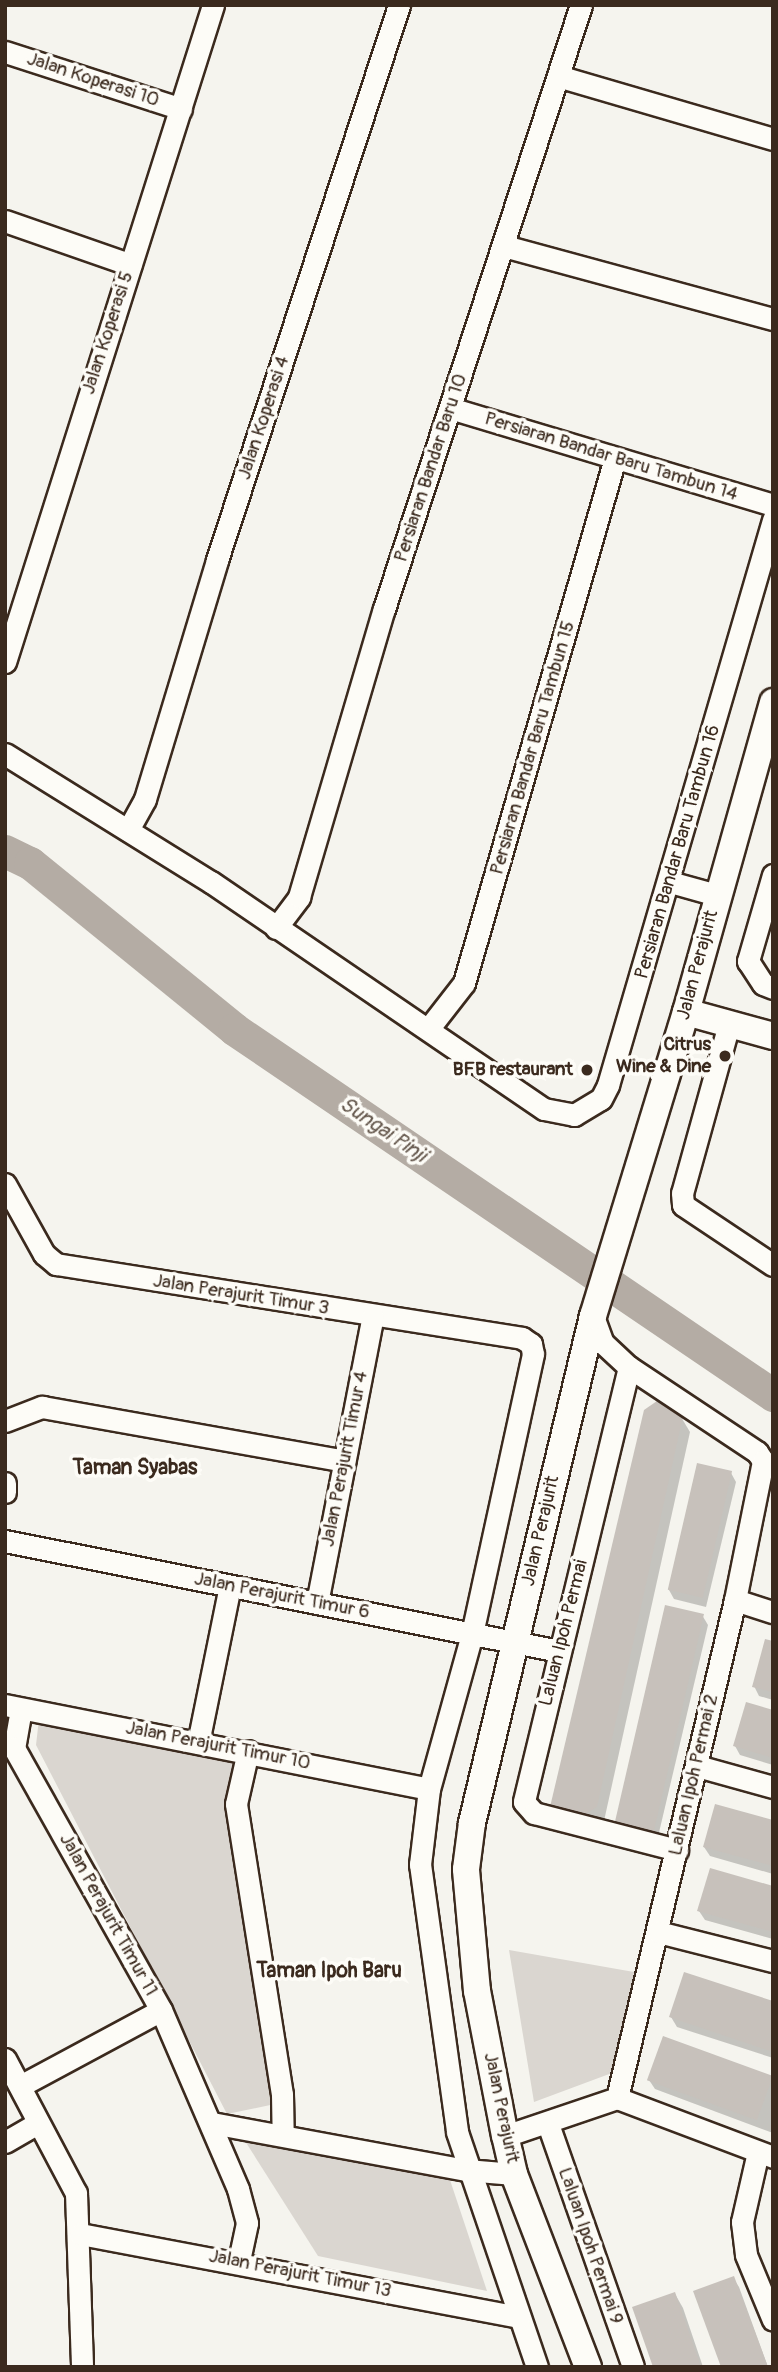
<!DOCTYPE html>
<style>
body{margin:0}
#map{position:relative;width:778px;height:2372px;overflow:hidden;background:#f5f4ee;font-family:Pangolin,sans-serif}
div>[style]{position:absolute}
.green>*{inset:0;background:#dad6d0}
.shadow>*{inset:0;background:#0003}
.river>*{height:33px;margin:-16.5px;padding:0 16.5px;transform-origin:16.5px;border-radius:16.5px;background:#b4aca4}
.building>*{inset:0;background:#c7c1bb;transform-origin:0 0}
.roads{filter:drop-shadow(2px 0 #3b2a1e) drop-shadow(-2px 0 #3b2a1e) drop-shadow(0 2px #3b2a1e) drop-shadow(0 -2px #3b2a1e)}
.minor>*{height:21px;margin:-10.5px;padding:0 10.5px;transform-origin:10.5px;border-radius:10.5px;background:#fdfcf7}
.tertiary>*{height:26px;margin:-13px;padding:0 13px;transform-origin:13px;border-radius:13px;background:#fdfcf7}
.dots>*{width:19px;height:19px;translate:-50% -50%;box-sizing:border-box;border:4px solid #fdfcf7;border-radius:50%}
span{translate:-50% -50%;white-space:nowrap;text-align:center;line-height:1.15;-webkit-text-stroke:7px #fdfcf7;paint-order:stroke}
.street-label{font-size:19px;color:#3b2a1e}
.poi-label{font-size:19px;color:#3b2a1e;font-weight:700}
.right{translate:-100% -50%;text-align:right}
.water-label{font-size:21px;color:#65584d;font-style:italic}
.neighbourhood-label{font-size:21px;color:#3b2a1e;font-weight:700}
.frame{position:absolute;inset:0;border:7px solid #3b2a1e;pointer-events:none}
</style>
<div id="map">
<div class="green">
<i style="clip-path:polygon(39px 1719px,234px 1754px,229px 1828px,275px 2104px,227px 2114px,36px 1745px)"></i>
<i style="clip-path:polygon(509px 1950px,634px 1972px,620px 2070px,534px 2102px)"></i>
<i style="clip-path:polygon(245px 2141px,448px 2174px,487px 2291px,318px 2256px)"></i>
</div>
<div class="shadow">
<i style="clip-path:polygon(681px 1417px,690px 1432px,604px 1821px,552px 1806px)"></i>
<i style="clip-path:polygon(731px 1473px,736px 1482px,706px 1607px,674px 1599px,669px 1590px)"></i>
<i style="clip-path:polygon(702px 1615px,708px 1625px,657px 1841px,621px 1832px)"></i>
<i style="clip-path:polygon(773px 1643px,773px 1700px,759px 1696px,754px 1686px)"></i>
<i style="clip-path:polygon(773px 1712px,773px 1765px,740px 1755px,735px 1746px)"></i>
<i style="clip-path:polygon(773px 1822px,773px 1874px,710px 1856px,704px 1847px)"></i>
<i style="clip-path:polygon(773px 1888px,773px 1939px,705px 1920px,699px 1911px)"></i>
<i style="clip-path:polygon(773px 2003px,773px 2058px,677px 2027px,671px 2017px)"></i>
<i style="clip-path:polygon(773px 2078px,773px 2133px,655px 2089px,649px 2080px)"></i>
<i style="clip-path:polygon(733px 2278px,739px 2287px,768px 2367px,723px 2367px)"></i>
<i style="clip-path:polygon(675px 2294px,683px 2308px,703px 2367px,655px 2367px)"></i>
</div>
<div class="river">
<i style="left:5px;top:851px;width:28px;rotate:26deg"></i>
<i style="left:30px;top:863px;width:263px;rotate:39.1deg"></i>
<i style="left:234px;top:1029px;width:652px;rotate:34.18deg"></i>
</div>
<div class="building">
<i style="clip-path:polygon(657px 1401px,683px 1416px,597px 1807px,584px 1815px,550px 1807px,644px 1410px)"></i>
<i style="left:697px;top:1463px;width:36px;height:130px;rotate:13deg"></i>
<i style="left:665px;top:1605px;width:40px;height:224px;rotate:13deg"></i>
<i style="clip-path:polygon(765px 1639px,773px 1641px,773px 1692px,752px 1687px)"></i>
<i style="clip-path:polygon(746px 1702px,773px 1710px,773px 1758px,733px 1746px)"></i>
<i style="clip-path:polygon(715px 1804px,773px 1820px,773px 1866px,703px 1847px)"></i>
<i style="clip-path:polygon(710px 1868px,773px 1886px,773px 1932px,697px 1911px)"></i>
<i style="clip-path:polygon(684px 1972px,773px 2001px,773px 2052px,669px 2017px)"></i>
<i style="left:663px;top:2036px;width:117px;height:47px;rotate:20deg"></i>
<i style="clip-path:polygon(734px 2276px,768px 2367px,721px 2367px,693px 2291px)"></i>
<i style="clip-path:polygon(675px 2292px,701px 2367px,653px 2367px,632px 2307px)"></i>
</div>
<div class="roads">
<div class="minor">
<i style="left:5px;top:52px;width:185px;rotate:17.9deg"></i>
<i style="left:558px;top:76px;width:224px;rotate:16.3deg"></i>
<i style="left:5px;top:221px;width:133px;rotate:19.2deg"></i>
<i style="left:504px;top:246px;width:279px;rotate:15.2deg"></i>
<i style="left:450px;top:408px;width:337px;rotate:16.7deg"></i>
<i style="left:5px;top:662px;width:689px;rotate:-72.43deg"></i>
<i style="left:5px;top:754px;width:243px;rotate:31.9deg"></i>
<i style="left:211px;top:882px;width:403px;rotate:34.3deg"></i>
<i style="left:544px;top:1109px;width:31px;rotate:11deg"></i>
<i style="left:574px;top:1115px;width:31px;rotate:-31deg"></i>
<i style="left:601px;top:1099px;width:16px;rotate:-63deg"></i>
<i style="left:608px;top:1085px;width:589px;rotate:-73.72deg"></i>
<i style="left:128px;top:830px;width:35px;rotate:-61deg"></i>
<i style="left:145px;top:799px;width:250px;rotate:-73.2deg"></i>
<i style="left:217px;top:560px;width:584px;rotate:-71.84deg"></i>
<i style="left:773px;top:875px;width:90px;rotate:106.2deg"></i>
<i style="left:748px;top:961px;width:27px;rotate:57deg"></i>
<i style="left:763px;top:984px;width:11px;rotate:22deg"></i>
<i style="left:670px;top:882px;width:49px;rotate:15.5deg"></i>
<i style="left:276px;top:928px;width:39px;rotate:-53deg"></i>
<i style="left:299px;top:897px;width:300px;rotate:-73.6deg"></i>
<i style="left:384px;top:609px;width:635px;rotate:-71.94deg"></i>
<i style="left:729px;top:1024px;width:175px;rotate:105.5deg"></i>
<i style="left:682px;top:1193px;width:12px;rotate:85deg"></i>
<i style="left:683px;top:1205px;width:108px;rotate:33.7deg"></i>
<i style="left:429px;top:1028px;width:57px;rotate:-52.1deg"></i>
<i style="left:464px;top:983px;width:546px;rotate:-73.95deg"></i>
<i style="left:5px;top:1184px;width:80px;rotate:60.9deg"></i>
<i style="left:44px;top:1254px;width:16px;rotate:40deg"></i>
<i style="left:56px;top:1264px;width:472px;rotate:9deg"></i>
<i style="left:522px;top:1338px;width:11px;rotate:34deg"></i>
<i style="left:531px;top:1344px;width:10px;rotate:79deg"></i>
<i style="left:533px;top:1354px;width:287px;rotate:102.3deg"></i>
<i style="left:472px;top:1634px;width:161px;rotate:105.5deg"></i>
<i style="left:429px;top:1789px;width:76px;rotate:96.8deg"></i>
<i style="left:420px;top:1864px;width:271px;rotate:82.1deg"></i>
<i style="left:457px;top:2132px;width:248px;rotate:71.2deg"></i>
<i style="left:593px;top:1316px;width:29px;rotate:70deg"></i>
<i style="left:603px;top:1343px;width:35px;rotate:43deg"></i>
<i style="left:629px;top:1367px;width:154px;rotate:33.6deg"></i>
<i style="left:757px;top:1452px;width:11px;rotate:56deg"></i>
<i style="left:763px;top:1461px;width:142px;rotate:101.4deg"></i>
<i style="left:735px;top:1600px;width:512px;rotate:103.33deg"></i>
<i style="left:629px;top:1367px;width:447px;rotate:103.6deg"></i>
<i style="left:524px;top:1802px;width:15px;rotate:48deg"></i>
<i style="left:534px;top:1813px;width:148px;rotate:14.5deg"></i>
<i style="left:5px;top:1421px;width:40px;rotate:-21deg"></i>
<i style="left:42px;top:1407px;width:307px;rotate:10.1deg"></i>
<i style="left:5px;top:1483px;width:9px;rotate:90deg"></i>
<i style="left:5px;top:1541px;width:565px;rotate:11.23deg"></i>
<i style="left:735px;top:1600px;width:40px;rotate:18deg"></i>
<i style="left:317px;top:1603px;width:292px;rotate:-79deg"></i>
<i style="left:5px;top:1705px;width:432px;rotate:11.2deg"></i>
<i style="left:21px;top:1709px;width:40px;rotate:100deg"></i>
<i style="left:14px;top:1748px;width:300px;rotate:60.7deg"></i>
<i style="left:161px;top:2010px;width:195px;rotate:66.7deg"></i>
<i style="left:238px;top:2189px;width:35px;rotate:75deg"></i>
<i style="left:247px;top:2223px;width:40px;rotate:102deg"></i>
<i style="left:198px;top:1743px;width:160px;rotate:-78.5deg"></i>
<i style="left:248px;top:1751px;width:54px;rotate:102.8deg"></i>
<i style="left:236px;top:1804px;width:294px;rotate:81deg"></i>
<i style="left:282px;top:2094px;width:39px;rotate:89deg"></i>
<i style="left:697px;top:1766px;width:79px;rotate:15.4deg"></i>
<i style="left:658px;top:1932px;width:119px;rotate:14.2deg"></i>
<i style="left:5px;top:2059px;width:152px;rotate:62.1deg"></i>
<i style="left:76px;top:2193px;width:174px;rotate:88deg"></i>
<i style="left:20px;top:2086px;width:160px;rotate:-28.3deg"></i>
<i style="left:617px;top:2098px;width:167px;rotate:20.7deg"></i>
<i style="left:212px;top:2123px;width:258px;rotate:10.5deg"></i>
<i style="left:466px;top:2170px;width:48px;rotate:4.8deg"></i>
<i style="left:548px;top:2124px;width:257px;rotate:70.7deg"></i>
<i style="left:505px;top:2136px;width:118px;rotate:-18.7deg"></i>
<i style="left:5px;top:2142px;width:38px;rotate:-30deg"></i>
<i style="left:758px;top:2152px;width:72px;rotate:102.9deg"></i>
<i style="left:742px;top:2222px;width:33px;rotate:83deg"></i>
<i style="left:746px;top:2255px;width:70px;rotate:67.4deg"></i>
<i style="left:80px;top:2234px;width:447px;rotate:10.7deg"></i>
</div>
<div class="tertiary">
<i style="left:686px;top:1012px;width:90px;rotate:15.4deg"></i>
<i style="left:588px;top:2367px;width:207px;rotate:-111deg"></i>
<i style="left:514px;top:2174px;width:39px;rotate:-103deg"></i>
<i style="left:505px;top:2136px;width:148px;rotate:-100.9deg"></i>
<i style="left:477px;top:1991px;width:122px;rotate:-95.2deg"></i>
<i style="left:466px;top:1869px;width:46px;rotate:-82.6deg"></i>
<i style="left:472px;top:1823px;width:521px;rotate:-76.58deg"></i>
<i style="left:593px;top:1316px;width:318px;rotate:-73deg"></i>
<i style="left:686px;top:1012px;width:322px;rotate:-74.3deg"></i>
</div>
</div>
<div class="dots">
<i style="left:725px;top:1056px;background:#3b2a1e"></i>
<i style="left:587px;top:1070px;background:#3b2a1e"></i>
</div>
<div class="street-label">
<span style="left:93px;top:80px;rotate:18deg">Jalan Koperasi 10</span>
<span style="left:108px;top:333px;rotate:-72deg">Jalan Koperasi 5</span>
<span style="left:264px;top:418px;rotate:-72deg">Jalan Koperasi 4</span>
<span style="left:611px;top:457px;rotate:17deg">Persiaran Bandar Baru Tambun 14</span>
<span style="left:431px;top:468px;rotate:-72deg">Persiaran Bandar Baru 10</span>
<span style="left:533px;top:748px;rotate:-74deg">Persiaran Bandar Baru Tambun 15</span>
<span style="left:678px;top:852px;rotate:-74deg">Persiaran Bandar Baru Tambun 16</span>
<span style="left:698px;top:965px;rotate:-75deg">Jalan Perajurit</span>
<span style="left:241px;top:1295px;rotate:9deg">Jalan Perajurit Timur 3</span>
<span style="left:345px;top:1459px;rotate:-79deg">Jalan Perajurit Timur 4</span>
<span style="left:541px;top:1531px;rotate:-77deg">Jalan Perajurit</span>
<span style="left:282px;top:1596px;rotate:11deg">Jalan Perajurit Timur 6</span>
<span style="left:564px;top:1633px;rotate:-76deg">Laluan Ipoh Permai</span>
<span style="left:218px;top:1746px;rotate:11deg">Jalan Perajurit Timur 10</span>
<span style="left:694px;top:1775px;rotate:-77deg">Laluan Ipoh Permai 2</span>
<span style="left:108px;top:1915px;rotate:61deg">Jalan Perajurit Timur 11</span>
<span style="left:501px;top:2108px;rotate:78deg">Jalan Perajurit</span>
<span style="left:590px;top:2246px;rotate:71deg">Laluan Ipoh Permai 9</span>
<span style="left:300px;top:2274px;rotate:11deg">Jalan Perajurit Timur 13</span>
</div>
<div class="poi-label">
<span class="right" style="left:711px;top:1056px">Citrus<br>Wine &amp; Dine</span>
<span class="right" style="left:573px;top:1070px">BFB restaurant</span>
</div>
<div class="water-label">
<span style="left:383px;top:1130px;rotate:34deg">Sungai Pinji</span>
</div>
<div class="neighbourhood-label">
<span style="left:135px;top:1468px">Taman Syabas</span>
<span style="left:329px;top:1971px">Taman Ipoh Baru</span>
</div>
<div class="frame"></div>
</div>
